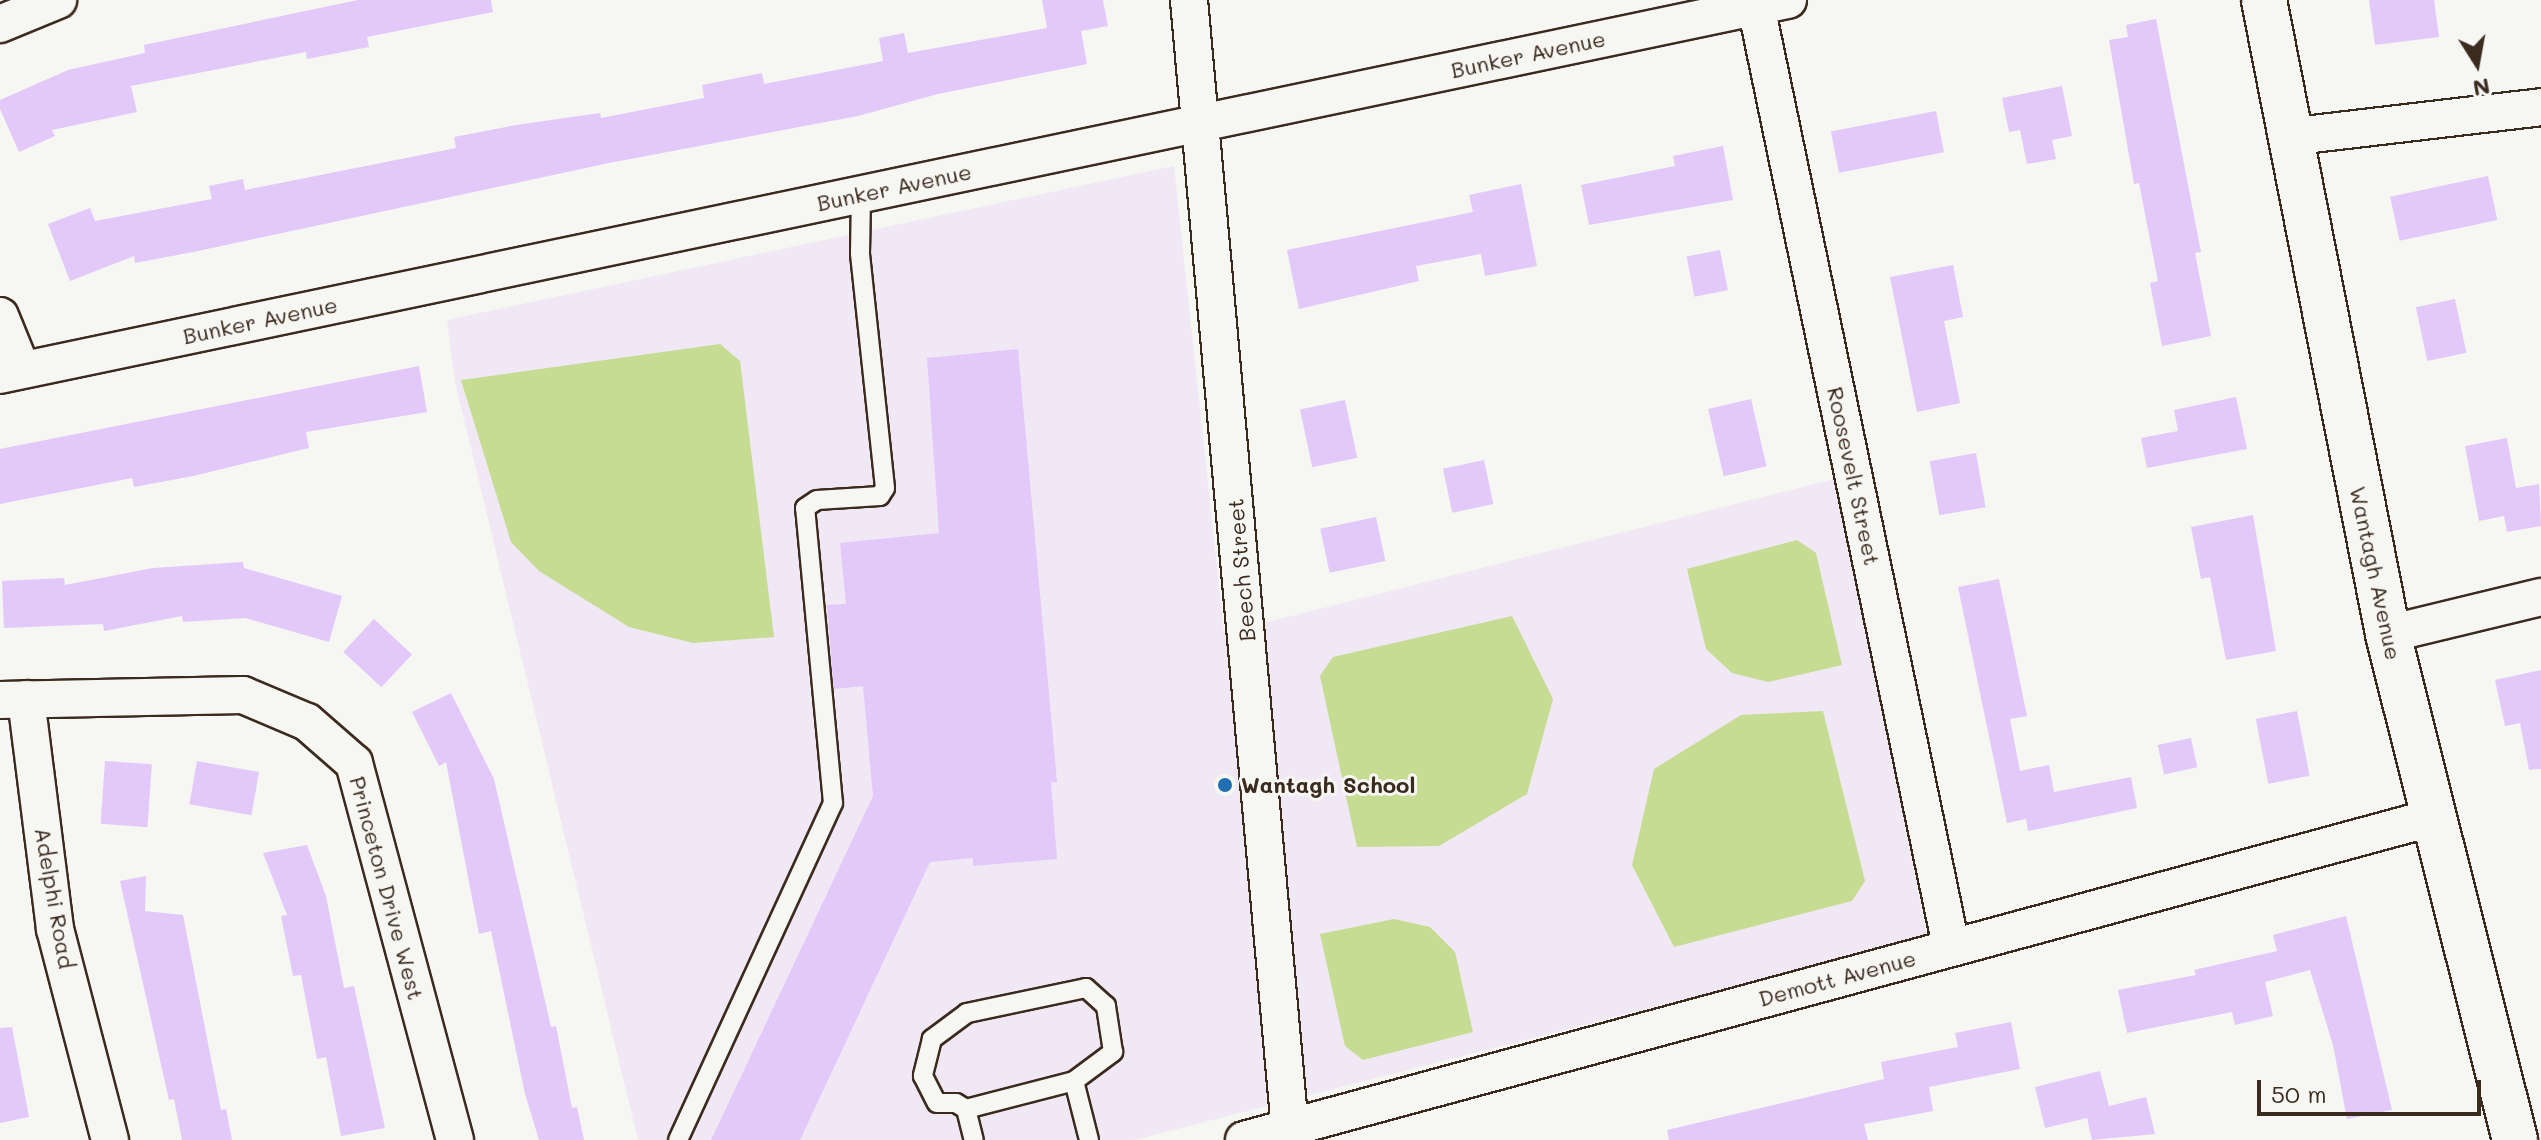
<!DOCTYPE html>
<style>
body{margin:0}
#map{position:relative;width:2541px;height:1140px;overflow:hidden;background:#f6f6f2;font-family:Mali,sans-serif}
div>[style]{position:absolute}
.built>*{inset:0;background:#f0e8f4}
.green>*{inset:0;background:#c5dc92}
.building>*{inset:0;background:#e3c9f9;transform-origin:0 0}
.roads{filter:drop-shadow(2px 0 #3b2a1e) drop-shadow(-2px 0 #3b2a1e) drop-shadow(0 2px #3b2a1e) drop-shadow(0 -2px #3b2a1e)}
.lane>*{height:18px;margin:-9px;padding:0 9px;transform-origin:9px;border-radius:9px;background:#f6f6f2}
.street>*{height:36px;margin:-18px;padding:0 18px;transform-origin:18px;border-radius:18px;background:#f6f6f2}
.secondary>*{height:44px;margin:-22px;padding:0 22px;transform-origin:22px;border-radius:22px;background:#f6f6f2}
.dots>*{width:22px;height:22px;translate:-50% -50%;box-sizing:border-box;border:4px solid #f6f6f2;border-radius:50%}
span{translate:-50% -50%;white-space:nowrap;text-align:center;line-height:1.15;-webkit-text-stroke:6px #f6f6f2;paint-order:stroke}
.street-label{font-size:22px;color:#3b2a1e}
.poi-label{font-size:22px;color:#3b2a1e;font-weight:700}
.left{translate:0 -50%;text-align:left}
.north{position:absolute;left:2437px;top:24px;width:80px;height:80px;-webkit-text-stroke:6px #f6f6f2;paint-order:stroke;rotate:169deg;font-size:22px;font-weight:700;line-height:32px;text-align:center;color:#3b2a1e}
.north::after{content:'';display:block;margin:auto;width:28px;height:36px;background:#3b2a1e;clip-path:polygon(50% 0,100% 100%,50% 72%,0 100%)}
.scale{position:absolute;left:2257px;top:1080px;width:224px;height:36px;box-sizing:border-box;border:4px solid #3b2a1e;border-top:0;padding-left:10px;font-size:24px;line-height:28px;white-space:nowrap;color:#3b2a1e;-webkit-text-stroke:6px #f6f6f2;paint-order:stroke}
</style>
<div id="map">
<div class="built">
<i style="clip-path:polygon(1174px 166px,1224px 633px,1838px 478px,1927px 937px,1134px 1140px,638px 1140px,455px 382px,447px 320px)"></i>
</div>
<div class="green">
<i style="clip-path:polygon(720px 344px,740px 361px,774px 637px,693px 643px,629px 627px,539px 571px,511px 542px,461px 380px)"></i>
<i style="clip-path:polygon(1797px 540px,1816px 553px,1842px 665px,1768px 682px,1732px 673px,1706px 649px,1687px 569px)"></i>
<i style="clip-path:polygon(1512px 616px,1553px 699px,1527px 794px,1439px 846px,1357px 847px,1320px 676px,1333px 657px)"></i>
<i style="clip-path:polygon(1823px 711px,1865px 881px,1852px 901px,1674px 947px,1632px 865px,1654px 769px,1741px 715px)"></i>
<i style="clip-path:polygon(1394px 919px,1430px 927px,1455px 952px,1473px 1032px,1363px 1060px,1345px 1046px,1320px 934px)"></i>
</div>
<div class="building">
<i style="clip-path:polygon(358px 0,491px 0,493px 12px,367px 37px,369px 47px,307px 59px,306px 52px,131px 86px,137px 112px,52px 130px,55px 136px,19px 152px,0 109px,0 100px,68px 70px,145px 53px,144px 45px)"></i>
<i style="clip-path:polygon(1042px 0,1103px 0,1108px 26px,1081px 31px,1087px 64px,938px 94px,858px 116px,609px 163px,198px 251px,135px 263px,134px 256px,70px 281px,48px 224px,90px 208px,95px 221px,212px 199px,209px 186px,243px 179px,245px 190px,456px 148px,454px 137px,516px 125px,600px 113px,601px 118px,704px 98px,702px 85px,762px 73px,764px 84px,883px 61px,879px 38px,904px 33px,908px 53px,1047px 28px)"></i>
<i style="clip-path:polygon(2369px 0,2434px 0,2439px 37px,2375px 45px)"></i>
<i style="clip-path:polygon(2156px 19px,2201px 252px,2195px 253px,2211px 336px,2162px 346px,2150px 283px,2158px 281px,2139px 183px,2134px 184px,2109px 40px,2128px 37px,2126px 25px)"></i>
<i style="clip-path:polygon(2062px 86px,2072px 136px,2052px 140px,2056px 159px,2027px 164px,2020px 130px,2009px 132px,2002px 98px)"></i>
<i style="left:1936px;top:111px;width:42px;height:107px;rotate:79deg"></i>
<i style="clip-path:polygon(1723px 146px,1733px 200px,1589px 225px,1581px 185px,1675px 166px,1673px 156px)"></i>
<i style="left:2488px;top:176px;width:45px;height:100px;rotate:78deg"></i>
<i style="clip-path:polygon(1521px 184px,1537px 266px,1485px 276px,1481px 254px,1416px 266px,1419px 281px,1299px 309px,1287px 250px,1473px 212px,1469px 195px)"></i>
<i style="left:1720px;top:250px;width:41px;height:34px;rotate:79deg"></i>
<i style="clip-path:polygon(1953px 265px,1963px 317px,1944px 321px,1960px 403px,1917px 412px,1890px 277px)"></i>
<i style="left:2455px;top:299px;width:55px;height:40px;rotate:78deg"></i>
<i style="clip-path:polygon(1018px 349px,1057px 782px,1051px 782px,1057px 859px,973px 866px,973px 858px,930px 862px,800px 1140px,711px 1140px,873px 796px,863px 686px,834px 689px,827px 605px,846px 604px,840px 543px,939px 533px,927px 358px)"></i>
<i style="clip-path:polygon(419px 366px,427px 412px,306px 432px,309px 448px,193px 476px,134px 487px,132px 478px,0 504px,0 449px)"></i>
<i style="clip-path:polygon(2236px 397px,2247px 449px,2147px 468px,2141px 438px,2178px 431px,2174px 410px)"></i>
<i style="left:1751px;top:399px;width:69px;height:44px;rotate:77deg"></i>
<i style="left:1345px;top:400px;width:59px;height:46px;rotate:78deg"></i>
<i style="clip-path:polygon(2507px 438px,2516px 488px,2539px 484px,2541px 526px,2507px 532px,2504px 516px,2479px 521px,2465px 446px)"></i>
<i style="left:1976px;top:453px;width:55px;height:47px;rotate:80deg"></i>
<i style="left:1484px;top:460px;width:45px;height:42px;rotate:78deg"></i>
<i style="clip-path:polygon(2253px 515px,2276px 651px,2226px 660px,2210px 577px,2201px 579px,2191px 527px)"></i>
<i style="left:1376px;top:517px;width:45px;height:57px;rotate:78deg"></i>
<i style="clip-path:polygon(243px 562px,244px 568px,342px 596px,329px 642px,245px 618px,183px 622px,182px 616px,104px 631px,103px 624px,4px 628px,2px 581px,64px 578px,65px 585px,153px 568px)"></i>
<i style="clip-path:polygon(1999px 579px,2027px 716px,2010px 719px,2020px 771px,2049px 765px,2054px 792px,2131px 777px,2137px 808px,2028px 831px,2026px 819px,2007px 823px,1958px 587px)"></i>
<i style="left:374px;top:619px;width:52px;height:45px;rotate:43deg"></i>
<i style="clip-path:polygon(2541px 670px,2541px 769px,2529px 770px,2520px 723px,2505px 726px,2495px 680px)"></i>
<i style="clip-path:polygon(451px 693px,494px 779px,551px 1027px,556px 1026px,572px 1108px,577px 1107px,584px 1140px,539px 1140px,525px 1094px,491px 931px,479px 934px,446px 762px,439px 766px,412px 712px)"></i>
<i style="left:2297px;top:711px;width:66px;height:42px;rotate:79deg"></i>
<i style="left:2191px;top:738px;width:30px;height:34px;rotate:78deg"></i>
<i style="left:105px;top:761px;width:47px;height:63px;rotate:4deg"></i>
<i style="left:197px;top:761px;width:63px;height:44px;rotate:10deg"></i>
<i style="clip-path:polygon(307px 845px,326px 896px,344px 988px,354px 986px,385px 1128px,341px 1136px,326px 1057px,317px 1059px,301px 975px,293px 976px,281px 916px,287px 915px,263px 853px)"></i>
<i style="clip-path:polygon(146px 876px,145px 911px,183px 915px,221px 1110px,226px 1109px,232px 1140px,182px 1140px,174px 1099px,169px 1100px,120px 881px)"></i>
<i style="clip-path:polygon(2346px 916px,2392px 1110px,2347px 1119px,2333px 1045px,2310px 970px,2265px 982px,2273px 1016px,2235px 1025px,2232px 1012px,2127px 1033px,2118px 990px,2196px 975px,2194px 970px,2277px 951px,2273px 935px)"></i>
<i style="clip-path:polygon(2011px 1022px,2020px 1069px,1929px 1087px,1933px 1111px,1864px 1124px,1868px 1140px,1669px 1140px,1667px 1130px,1884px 1079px,1881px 1062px,1958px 1047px,1955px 1033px)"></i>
<i style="clip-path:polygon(12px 1027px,29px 1117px,0 1123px,0 1028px)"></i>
<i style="clip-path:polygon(2100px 1071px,2109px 1106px,2146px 1097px,2155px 1134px,2092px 1140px,2087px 1118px,2045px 1128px,2035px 1087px)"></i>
</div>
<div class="roads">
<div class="lane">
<i style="left:1074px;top:1081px;width:61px;rotate:75.7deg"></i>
<i style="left:966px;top:1109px;width:112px;rotate:-14.5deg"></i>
<i style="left:1074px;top:1081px;width:49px;rotate:-36.6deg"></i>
<i style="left:1113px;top:1052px;width:47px;rotate:-98.7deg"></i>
<i style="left:1106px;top:1006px;width:27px;rotate:-138deg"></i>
<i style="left:1086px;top:988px;width:122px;rotate:168.1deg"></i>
<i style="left:967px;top:1013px;width:44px;rotate:143.4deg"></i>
<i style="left:932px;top:1039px;width:38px;rotate:104deg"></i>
<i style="left:923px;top:1076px;width:30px;rotate:63deg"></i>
<i style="left:937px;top:1103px;width:19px"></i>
<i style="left:956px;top:1103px;width:12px;rotate:31deg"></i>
<i style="left:966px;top:1109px;width:32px;rotate:76deg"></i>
<i style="left:678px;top:1140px;width:371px;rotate:-65.3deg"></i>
<i style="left:833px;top:803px;width:296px;rotate:-95.4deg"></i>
<i style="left:805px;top:508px;width:14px;rotate:-34deg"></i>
<i style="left:817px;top:500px;width:63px;rotate:-3.6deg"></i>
<i style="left:880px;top:496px;width:9px;rotate:-58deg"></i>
<i style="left:885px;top:488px;width:236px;rotate:-96.1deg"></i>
<i style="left:860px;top:253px;width:59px;rotate:-89deg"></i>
</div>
<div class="street">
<i style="left:1189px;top:0;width:1145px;rotate:84.89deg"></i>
<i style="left:1756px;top:6px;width:960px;rotate:78.28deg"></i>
<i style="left:0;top:24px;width:63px;rotate:-22.5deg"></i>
<i style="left:2287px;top:137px;width:256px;rotate:-6.7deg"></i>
<i style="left:0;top:316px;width:58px;rotate:67.8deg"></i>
<i style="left:0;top:375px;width:1827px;rotate:-11.85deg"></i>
<i style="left:2388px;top:634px;width:157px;rotate:-13.6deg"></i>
<i style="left:26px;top:699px;width:232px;rotate:82.8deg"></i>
<i style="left:55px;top:929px;width:218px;rotate:75.4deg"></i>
<i style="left:0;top:700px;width:243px;rotate:-1.2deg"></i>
<i style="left:243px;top:695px;width:69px;rotate:22.9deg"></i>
<i style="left:307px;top:722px;width:62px;rotate:41.1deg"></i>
<i style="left:354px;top:763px;width:390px;rotate:75deg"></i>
<i style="left:1244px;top:1140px;width:1230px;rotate:-15.18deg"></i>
</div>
<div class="secondary">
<i style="left:2264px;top:0;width:646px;rotate:78.93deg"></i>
<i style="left:2388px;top:634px;width:522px;rotate:75.91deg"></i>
</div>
</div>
<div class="dots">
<i style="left:1225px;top:785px;background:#1f6fb2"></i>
</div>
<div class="street-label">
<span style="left:1528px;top:54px;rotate:-12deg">Bunker Avenue</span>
<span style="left:894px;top:187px;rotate:-12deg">Bunker Avenue</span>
<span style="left:260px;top:320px;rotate:-12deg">Bunker Avenue</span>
<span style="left:1854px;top:476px;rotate:78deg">Roosevelt Street</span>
<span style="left:1241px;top:570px;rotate:-95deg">Beech Street</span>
<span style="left:2376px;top:573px;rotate:78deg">Wantagh Avenue</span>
<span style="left:387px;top:888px;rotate:75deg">Princeton Drive West</span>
<span style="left:55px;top:898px;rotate:80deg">Adelphi Road</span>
<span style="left:1837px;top:978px;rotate:-15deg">Demott Avenue</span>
</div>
<div class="poi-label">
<span class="left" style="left:1241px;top:785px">Wantagh School</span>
</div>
<div class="north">N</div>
<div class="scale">50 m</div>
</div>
